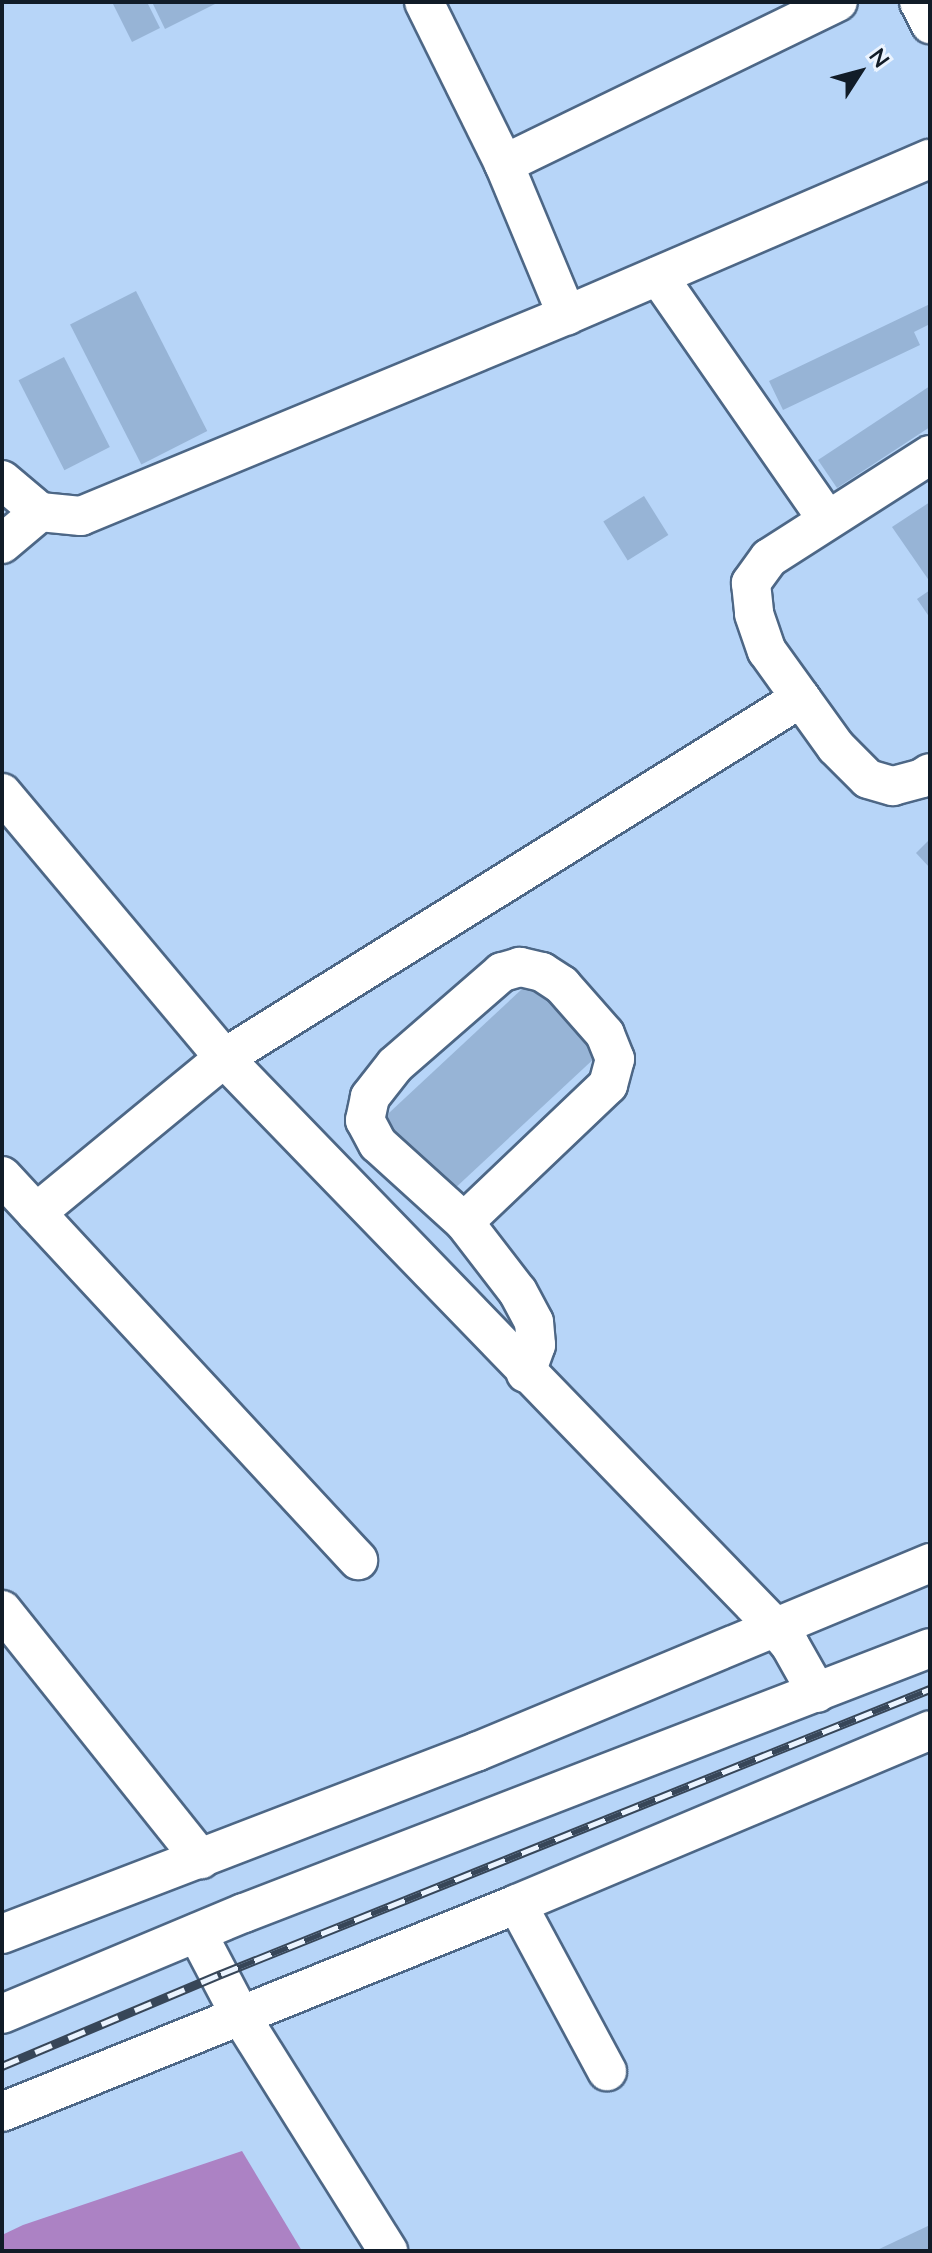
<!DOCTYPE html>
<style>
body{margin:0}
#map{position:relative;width:932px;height:2253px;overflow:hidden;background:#b7d5f8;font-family:Lato,sans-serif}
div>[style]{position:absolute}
.water>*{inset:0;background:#ac82c4}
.building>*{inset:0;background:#97b4d6;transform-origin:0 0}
.roads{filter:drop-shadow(2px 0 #4d6786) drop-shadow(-2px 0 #4d6786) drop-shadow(0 2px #4d6786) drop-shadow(0 -2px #4d6786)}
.minor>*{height:38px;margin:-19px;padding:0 19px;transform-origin:19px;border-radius:19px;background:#fff}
.rail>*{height:9px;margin-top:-4.5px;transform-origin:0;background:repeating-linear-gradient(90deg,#ebf4ff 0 18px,#374658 0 36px);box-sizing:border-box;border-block:2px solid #374658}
span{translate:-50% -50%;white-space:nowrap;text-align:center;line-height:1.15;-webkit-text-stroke:8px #ebf4ff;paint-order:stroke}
.frame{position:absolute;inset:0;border:4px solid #111c28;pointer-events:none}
.north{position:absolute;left:820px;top:32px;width:80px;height:80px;-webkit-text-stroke:6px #ebf4ff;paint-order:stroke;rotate:54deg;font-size:22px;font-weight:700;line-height:32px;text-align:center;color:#111c28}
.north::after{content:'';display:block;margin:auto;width:28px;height:36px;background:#111c28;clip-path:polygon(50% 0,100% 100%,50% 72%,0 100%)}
</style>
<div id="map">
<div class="water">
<i style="clip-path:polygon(242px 2151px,302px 2251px,2px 2251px,2px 2235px,23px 2225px)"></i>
</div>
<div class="building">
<i style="clip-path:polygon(112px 2px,147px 2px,160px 28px,132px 42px)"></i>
<i style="clip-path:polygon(152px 2px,219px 2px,165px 29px)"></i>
<i style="left:136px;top:291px;width:157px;height:74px;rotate:63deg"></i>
<i style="clip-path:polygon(930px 304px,930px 324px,914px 332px,920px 345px,783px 410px,769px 381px)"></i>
<i style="left:64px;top:357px;width:101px;height:51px;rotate:63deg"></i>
<i style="clip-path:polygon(930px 386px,930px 427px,837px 488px,818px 460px)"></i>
<i style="left:644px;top:496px;width:46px;height:48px;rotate:58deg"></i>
<i style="clip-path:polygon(930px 502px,930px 582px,892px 527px)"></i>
<i style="clip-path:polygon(930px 590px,930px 618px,917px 599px)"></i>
<i style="clip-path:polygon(930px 839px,930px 868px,916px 853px)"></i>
<i style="left:537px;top:975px;width:100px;height:219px;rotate:47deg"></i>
<i style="clip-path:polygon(930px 2225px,930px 2251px,875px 2251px)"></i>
</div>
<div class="roads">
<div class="minor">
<i style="left:424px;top:2px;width:181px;rotate:63.7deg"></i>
<i style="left:504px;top:164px;width:164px;rotate:67.4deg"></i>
<i style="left:919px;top:2px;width:25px;rotate:63deg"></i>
<i style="left:504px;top:164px;width:371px;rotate:-25.9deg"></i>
<i style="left:658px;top:276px;width:296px;rotate:55.2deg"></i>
<i style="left:930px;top:455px;width:191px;rotate:147.4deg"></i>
<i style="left:769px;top:558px;width:31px;rotate:126deg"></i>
<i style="left:751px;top:583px;width:31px;rotate:84deg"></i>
<i style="left:754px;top:614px;width:39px;rotate:71deg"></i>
<i style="left:767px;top:651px;width:118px;rotate:54.3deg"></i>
<i style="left:836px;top:747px;width:45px;rotate:45deg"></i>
<i style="left:868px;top:779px;width:26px;rotate:16deg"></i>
<i style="left:893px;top:786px;width:30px;rotate:-15deg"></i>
<i style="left:922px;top:778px;width:9px;rotate:-32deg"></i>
<i style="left:2px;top:480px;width:50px;rotate:40.1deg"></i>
<i style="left:40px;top:512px;width:41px;rotate:5.6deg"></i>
<i style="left:81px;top:516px;width:526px;rotate:-22.47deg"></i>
<i style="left:567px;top:315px;width:395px;rotate:-23.3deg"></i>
<i style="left:2px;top:544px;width:50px;rotate:-40.1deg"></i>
<i style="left:2px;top:793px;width:346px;rotate:50deg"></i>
<i style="left:224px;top:1058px;width:791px;rotate:45.92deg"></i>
<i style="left:774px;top:1626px;width:25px;rotate:50deg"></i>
<i style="left:790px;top:1645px;width:55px;rotate:60.6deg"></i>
<i style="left:2px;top:1176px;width:524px;rotate:47.17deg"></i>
<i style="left:36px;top:1213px;width:244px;rotate:-39.5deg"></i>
<i style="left:224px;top:1058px;width:680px;rotate:-31.96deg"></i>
<i style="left:464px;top:1222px;width:199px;rotate:-43.6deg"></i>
<i style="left:608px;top:1085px;width:27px;rotate:-75deg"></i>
<i style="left:615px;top:1059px;width:27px;rotate:-112deg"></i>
<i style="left:605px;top:1034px;width:65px;rotate:-131.3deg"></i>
<i style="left:562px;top:985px;width:24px;rotate:-147deg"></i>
<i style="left:542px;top:972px;width:23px;rotate:-167deg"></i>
<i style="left:520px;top:967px;width:19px;rotate:164deg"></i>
<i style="left:502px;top:972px;width:142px;rotate:139deg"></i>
<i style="left:395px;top:1065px;width:41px;rotate:128deg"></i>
<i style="left:370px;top:1097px;width:24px;rotate:102deg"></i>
<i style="left:365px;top:1120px;width:27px;rotate:62deg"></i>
<i style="left:378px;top:1144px;width:116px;rotate:42.2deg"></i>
<i style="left:464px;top:1222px;width:88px;rotate:52.4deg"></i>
<i style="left:518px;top:1292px;width:34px;rotate:62deg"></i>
<i style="left:534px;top:1322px;width:23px;rotate:85deg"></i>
<i style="left:536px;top:1345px;width:30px;rotate:110deg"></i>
<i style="left:2px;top:1610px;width:319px;rotate:51.4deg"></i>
<i style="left:517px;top:1904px;width:190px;rotate:61.7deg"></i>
<i style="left:197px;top:1933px;width:93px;rotate:62.3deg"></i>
<i style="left:240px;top:2015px;width:279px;rotate:57.9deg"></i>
<i style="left:2px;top:1934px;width:508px;rotate:-21.01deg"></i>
<i style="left:476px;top:1752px;width:492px;rotate:-22.6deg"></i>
<i style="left:2px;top:2014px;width:262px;rotate:-22.7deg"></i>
<i style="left:244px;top:1913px;width:735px;rotate:-21.12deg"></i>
<i style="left:2px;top:2112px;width:555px;rotate:-21.99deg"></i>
<i style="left:517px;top:1904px;width:448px;rotate:-22.8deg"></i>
</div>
</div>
<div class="rail">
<i style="left:2px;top:2066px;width:238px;rotate:-22.8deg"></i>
<i style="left:221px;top:1974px;width:764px;rotate:-21.9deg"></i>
</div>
<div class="frame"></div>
<div class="north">N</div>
</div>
